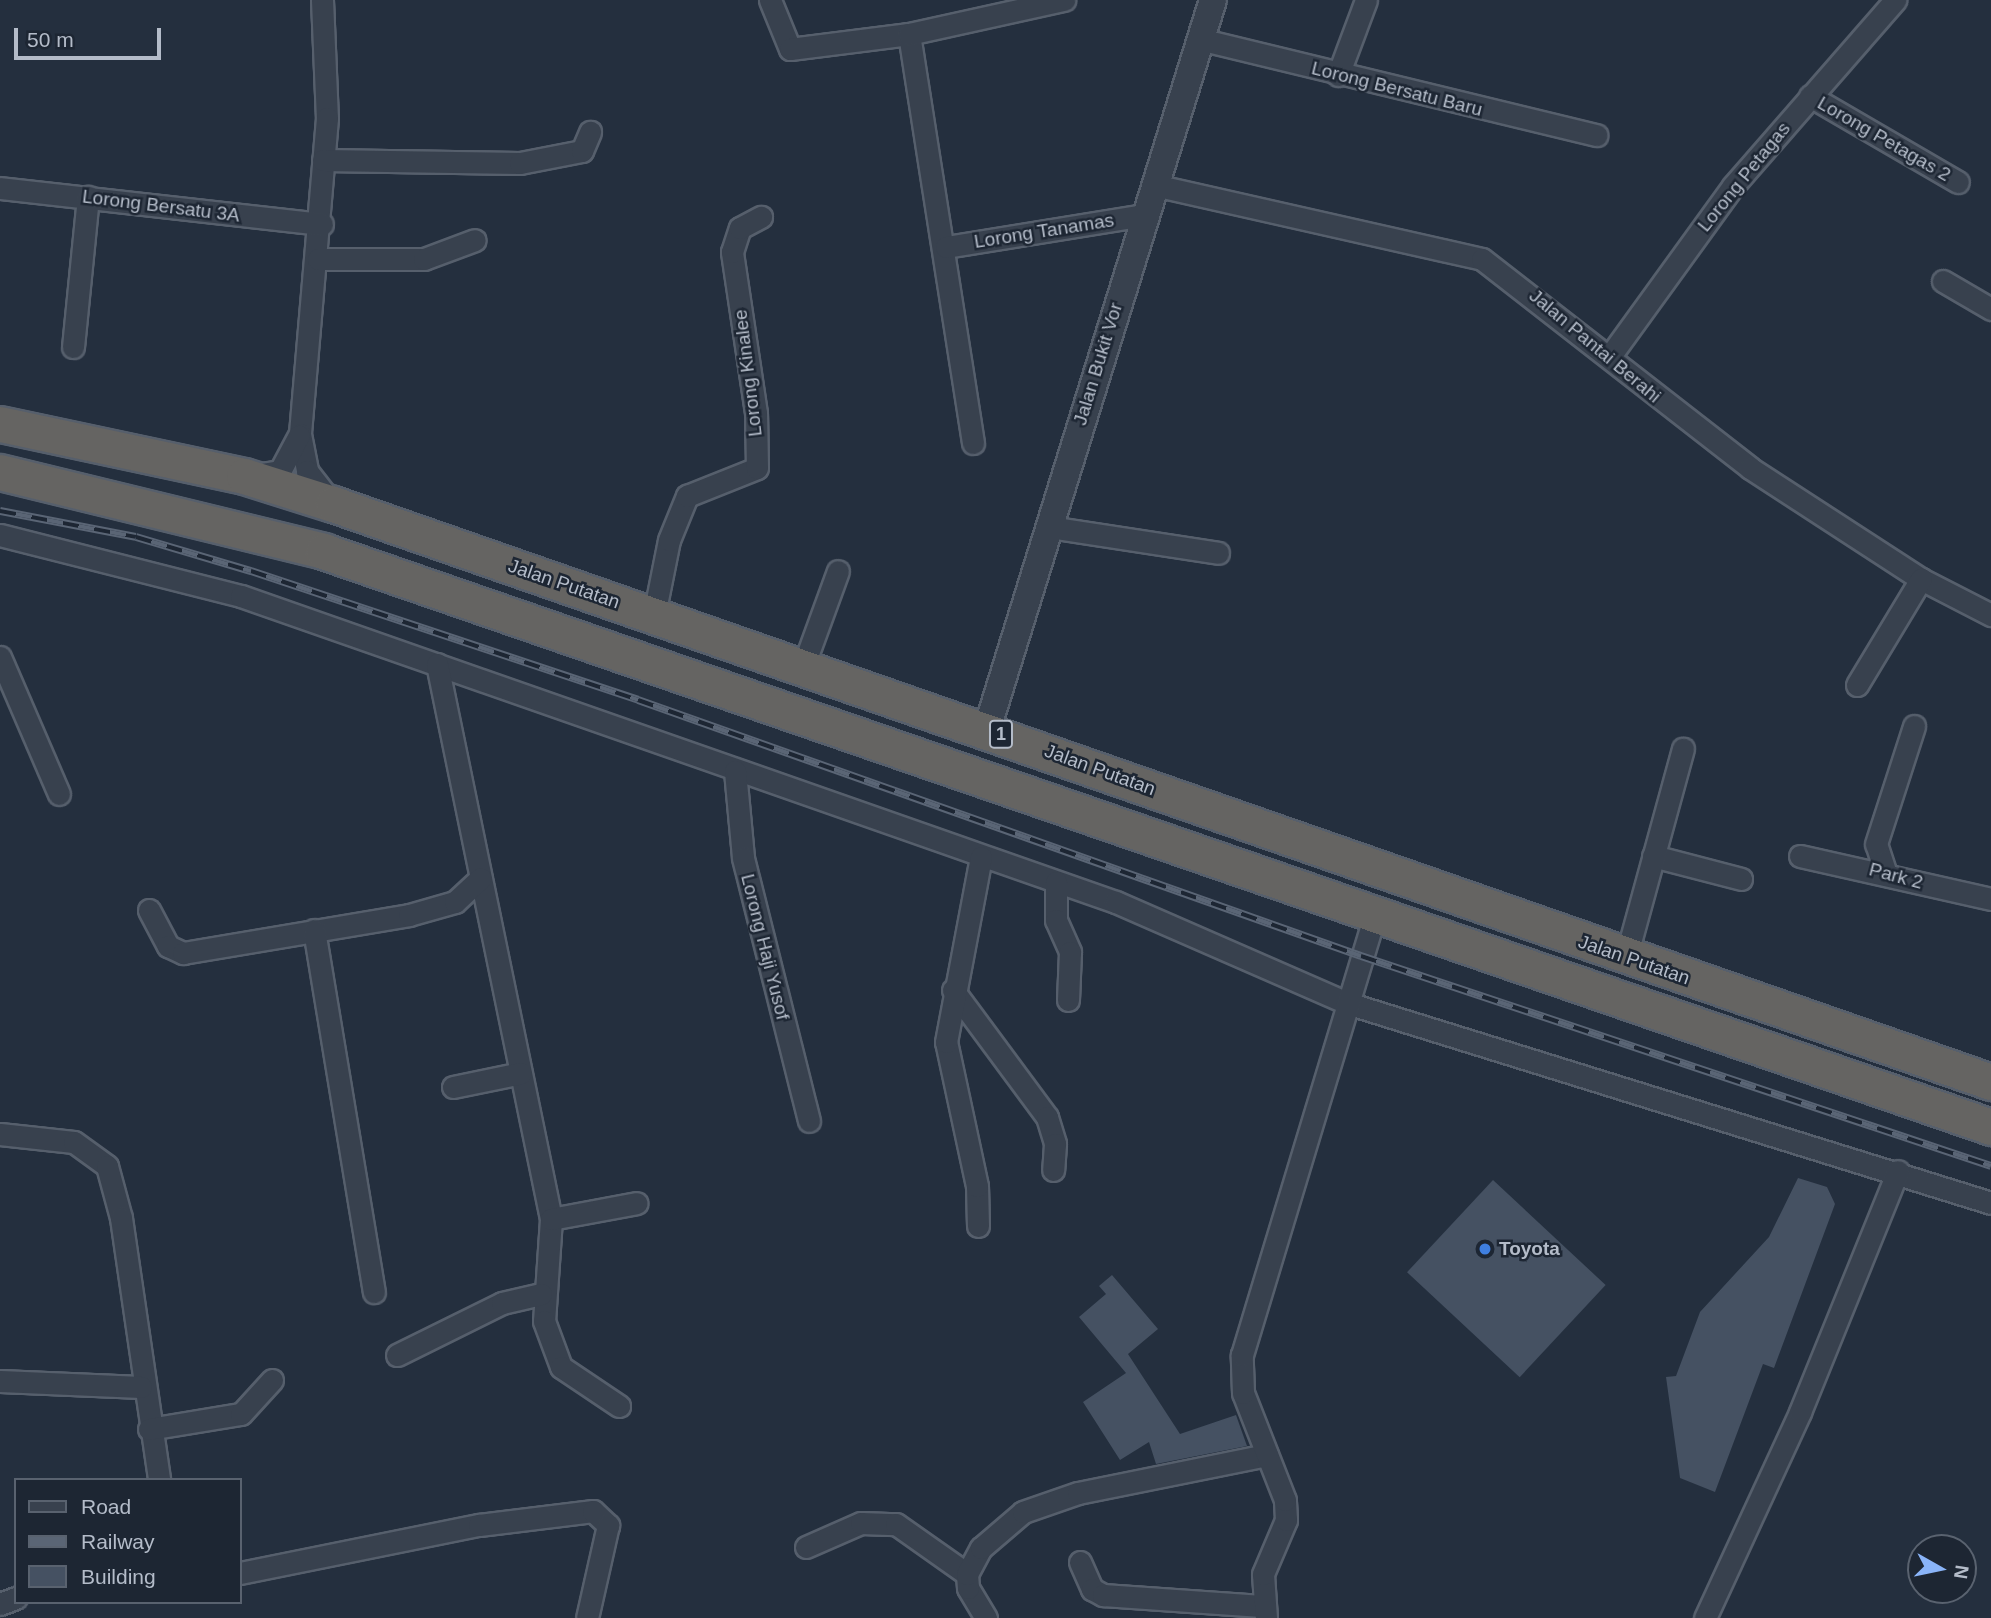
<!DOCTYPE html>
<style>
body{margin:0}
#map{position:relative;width:1991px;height:1618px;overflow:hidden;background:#242f3e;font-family:Arial,sans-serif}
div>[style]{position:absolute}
.building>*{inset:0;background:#455162;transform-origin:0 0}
.roads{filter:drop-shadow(2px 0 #565f6c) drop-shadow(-2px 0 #565f6c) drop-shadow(0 2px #565f6c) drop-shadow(0 -2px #565f6c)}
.minor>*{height:21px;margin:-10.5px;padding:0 10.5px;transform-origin:10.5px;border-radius:10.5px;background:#38414e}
.tertiary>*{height:26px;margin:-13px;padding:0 13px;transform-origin:13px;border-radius:13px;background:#38414e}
.trunk>*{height:35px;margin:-17.5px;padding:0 17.5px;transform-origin:17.5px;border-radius:17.5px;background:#656462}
.rail>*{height:8px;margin-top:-4px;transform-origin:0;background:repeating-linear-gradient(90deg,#1d2633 0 16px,#5a6575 0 32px);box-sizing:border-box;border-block:2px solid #5a6575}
.dots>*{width:19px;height:19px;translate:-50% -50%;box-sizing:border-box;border:4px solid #1d2633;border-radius:50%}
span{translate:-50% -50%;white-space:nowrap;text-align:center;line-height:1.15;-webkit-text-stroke:5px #1d2633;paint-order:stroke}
.shield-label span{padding:2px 5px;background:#1d2633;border:2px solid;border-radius:5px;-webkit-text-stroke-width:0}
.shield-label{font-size:18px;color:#b4bcc9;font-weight:700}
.street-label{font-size:19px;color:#b4bcc9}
.poi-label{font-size:19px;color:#b4bcc9;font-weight:700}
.left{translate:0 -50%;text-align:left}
.legend{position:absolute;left:14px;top:1478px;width:228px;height:126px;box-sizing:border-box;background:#1d2633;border:2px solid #59626f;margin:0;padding:9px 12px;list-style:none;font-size:21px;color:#b4bcc9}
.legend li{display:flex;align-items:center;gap:14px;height:35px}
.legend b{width:35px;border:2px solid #59626f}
.north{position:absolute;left:1907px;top:1534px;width:70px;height:70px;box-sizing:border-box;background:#1d2633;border:2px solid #59626f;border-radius:50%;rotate:99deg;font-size:19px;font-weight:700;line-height:28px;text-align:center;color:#b4bcc9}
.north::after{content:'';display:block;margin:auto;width:24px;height:32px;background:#8ab4f8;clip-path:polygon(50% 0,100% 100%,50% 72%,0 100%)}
.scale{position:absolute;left:14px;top:28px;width:147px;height:32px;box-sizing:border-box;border:4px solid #b4bcc9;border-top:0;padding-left:9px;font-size:21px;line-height:24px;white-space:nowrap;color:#b4bcc9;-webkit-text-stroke:5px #1d2633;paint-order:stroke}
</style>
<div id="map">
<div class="building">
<i style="clip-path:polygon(1798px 1178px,1827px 1187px,1835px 1204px,1774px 1368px,1763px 1364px,1715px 1492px,1680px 1478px,1666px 1377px,1676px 1376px,1700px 1312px,1769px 1237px)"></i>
<i style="left:1493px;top:1180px;width:154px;height:126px;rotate:43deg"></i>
<i style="clip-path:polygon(1112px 1275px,1158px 1329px,1128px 1354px,1180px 1434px,1236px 1415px,1247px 1446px,1156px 1464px,1149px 1442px,1120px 1460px,1083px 1402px,1126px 1373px,1079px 1317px,1106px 1294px,1099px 1286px)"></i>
</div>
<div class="roads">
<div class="minor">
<i style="left:322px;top:0;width:118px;rotate:87.6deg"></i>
<i style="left:327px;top:118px;width:317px;rotate:94.9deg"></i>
<i style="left:300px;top:434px;width:38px;rotate:79deg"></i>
<i style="left:307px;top:471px;width:36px;rotate:52deg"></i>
<i style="left:770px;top:0;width:53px;rotate:67.8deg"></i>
<i style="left:790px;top:49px;width:120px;rotate:-7.2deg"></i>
<i style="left:909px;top:34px;width:414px;rotate:81.1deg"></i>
<i style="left:909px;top:34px;width:159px;rotate:-12.4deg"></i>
<i style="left:1199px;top:39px;width:409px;rotate:13.6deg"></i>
<i style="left:1338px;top:75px;width:80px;rotate:-69.5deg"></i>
<i style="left:1810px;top:96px;width:171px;rotate:30.2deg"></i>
<i style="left:323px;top:160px;width:197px;rotate:0.9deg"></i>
<i style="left:520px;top:163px;width:63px;rotate:-11deg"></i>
<i style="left:582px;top:151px;width:21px;rotate:-67deg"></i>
<i style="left:1154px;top:185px;width:336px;rotate:12.7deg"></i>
<i style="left:1482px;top:259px;width:340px;rotate:37.9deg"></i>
<i style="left:1750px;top:468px;width:204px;rotate:33deg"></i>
<i style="left:1921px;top:579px;width:79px;rotate:27.2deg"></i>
<i style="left:0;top:188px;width:324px;rotate:6.4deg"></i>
<i style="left:946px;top:247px;width:200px;rotate:-9.2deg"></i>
<i style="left:318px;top:259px;width:106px"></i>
<i style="left:424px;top:259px;width:54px;rotate:-20.4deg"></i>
<i style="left:1943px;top:281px;width:56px;rotate:30.3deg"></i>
<i style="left:73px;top:347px;width:151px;rotate:-84.3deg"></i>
<i style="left:1610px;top:356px;width:210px;rotate:-54.1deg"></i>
<i style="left:1733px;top:186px;width:247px;rotate:-48.9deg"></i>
<i style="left:255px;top:475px;width:25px;rotate:-9deg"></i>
<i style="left:280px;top:471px;width:40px;rotate:-62deg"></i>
<i style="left:1049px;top:527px;width:171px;rotate:8.7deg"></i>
<i style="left:0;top:535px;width:249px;rotate:14.2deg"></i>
<i style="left:241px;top:596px;width:927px;rotate:19.28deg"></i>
<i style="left:1116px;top:902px;width:252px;rotate:23.6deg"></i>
<i style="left:1347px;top:1003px;width:674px;rotate:17.25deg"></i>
<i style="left:654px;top:615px;width:76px;rotate:-78.7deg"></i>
<i style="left:669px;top:540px;width:48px;rotate:-67.8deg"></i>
<i style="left:687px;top:496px;width:75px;rotate:-21.8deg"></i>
<i style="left:757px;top:468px;width:55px;rotate:-91deg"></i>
<i style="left:756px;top:413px;width:163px;rotate:-98.5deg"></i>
<i style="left:732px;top:252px;width:25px;rotate:-72deg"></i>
<i style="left:740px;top:228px;width:24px;rotate:-28deg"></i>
<i style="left:0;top:657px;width:149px;rotate:66.7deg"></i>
<i style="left:437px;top:664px;width:567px;rotate:78.39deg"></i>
<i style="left:551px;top:1219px;width:102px;rotate:93.9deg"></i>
<i style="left:544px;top:1321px;width:49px;rotate:69.7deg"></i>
<i style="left:561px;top:1367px;width:70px;rotate:33.9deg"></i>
<i style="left:803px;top:667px;width:102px;rotate:-70deg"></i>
<i style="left:1857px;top:685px;width:124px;rotate:-58.9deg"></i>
<i style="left:735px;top:771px;width:87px;rotate:84.7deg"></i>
<i style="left:743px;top:858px;width:271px;rotate:75.9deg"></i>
<i style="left:1653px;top:856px;width:91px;rotate:14.6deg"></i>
<i style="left:1800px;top:856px;width:196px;rotate:12.7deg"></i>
<i style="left:1885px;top:871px;width:28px;rotate:-108deg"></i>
<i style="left:1876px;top:844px;width:124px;rotate:-72.1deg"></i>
<i style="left:1056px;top:882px;width:38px;rotate:90deg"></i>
<i style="left:1056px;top:920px;width:35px;rotate:66deg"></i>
<i style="left:1070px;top:952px;width:48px;rotate:92.4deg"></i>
<i style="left:149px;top:910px;width:41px;rotate:62.2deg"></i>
<i style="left:168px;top:946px;width:17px;rotate:25deg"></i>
<i style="left:183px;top:953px;width:229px;rotate:-9.5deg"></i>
<i style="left:409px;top:915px;width:48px;rotate:-15.8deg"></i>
<i style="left:455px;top:902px;width:35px;rotate:-43deg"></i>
<i style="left:314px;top:930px;width:367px;rotate:80.6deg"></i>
<i style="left:1626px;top:957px;width:216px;rotate:-74.7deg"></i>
<i style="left:953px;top:990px;width:158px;rotate:53.5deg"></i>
<i style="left:1047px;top:1117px;width:28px;rotate:73deg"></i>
<i style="left:1055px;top:1144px;width:26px;rotate:94deg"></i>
<i style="left:453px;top:1087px;width:69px;rotate:-11.6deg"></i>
<i style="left:0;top:1134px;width:74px;rotate:6.2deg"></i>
<i style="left:74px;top:1142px;width:41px;rotate:36deg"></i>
<i style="left:107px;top:1166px;width:54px;rotate:74.9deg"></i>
<i style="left:121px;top:1218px;width:265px;rotate:81.7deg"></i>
<i style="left:551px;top:1219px;width:87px;rotate:-10.5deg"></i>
<i style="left:978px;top:1226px;width:40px;rotate:-91.4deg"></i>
<i style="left:977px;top:1186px;width:147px;rotate:-102.1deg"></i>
<i style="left:946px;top:1042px;width:188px;rotate:-79.3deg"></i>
<i style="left:397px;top:1355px;width:117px;rotate:-26.3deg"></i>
<i style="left:502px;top:1303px;width:40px;rotate:-13deg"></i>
<i style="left:0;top:1381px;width:141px;rotate:2.4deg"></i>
<i style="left:149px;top:1429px;width:93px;rotate:-9.3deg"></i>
<i style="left:241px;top:1414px;width:46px;rotate:-47.6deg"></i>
<i style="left:806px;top:1547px;width:60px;rotate:-23.6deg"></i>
<i style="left:861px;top:1523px;width:35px;rotate:2deg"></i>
<i style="left:896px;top:1524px;width:87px;rotate:35.2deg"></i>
<i style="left:1080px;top:1562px;width:30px;rotate:66deg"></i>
<i style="left:1092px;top:1589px;width:13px;rotate:29deg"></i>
<i style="left:1103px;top:1595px;width:159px;rotate:4deg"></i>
<i style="left:240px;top:1573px;width:244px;rotate:-11.4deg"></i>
<i style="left:479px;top:1525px;width:115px;rotate:-7deg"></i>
<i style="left:593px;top:1511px;width:21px;rotate:43deg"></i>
<i style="left:608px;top:1525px;width:95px;rotate:102.7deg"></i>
<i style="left:0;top:1604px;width:17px;rotate:-21deg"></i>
<i style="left:986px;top:1618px;width:35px;rotate:-121deg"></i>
<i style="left:968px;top:1588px;width:14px;rotate:-94deg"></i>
<i style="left:967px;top:1574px;width:30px;rotate:-62deg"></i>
<i style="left:981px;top:1548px;width:55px;rotate:-40.6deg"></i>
<i style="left:1023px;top:1512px;width:58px;rotate:-19.1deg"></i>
<i style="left:1078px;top:1493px;width:193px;rotate:-11.4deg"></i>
<i style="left:1266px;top:1618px;width:44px;rotate:-93.9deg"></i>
<i style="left:1263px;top:1574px;width:59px;rotate:-66.9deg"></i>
<i style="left:1286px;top:1520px;width:20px;rotate:-93deg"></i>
<i style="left:1285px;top:1500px;width:115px;rotate:-111.4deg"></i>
<i style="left:1243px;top:1393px;width:38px;rotate:-92deg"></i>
<i style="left:1242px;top:1355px;width:456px;rotate:-73.2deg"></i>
<i style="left:1705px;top:1618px;width:227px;rotate:-65.2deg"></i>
<i style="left:1800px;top:1412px;width:260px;rotate:-67.9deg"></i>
</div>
<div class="tertiary">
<i style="left:987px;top:729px;width:763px;rotate:-72.78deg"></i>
</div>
<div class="trunk">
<i style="left:0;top:424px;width:249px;rotate:12deg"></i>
<i style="left:244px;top:476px;width:93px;rotate:17.5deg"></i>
<i style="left:333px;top:504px;width:1756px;rotate:19.22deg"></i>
<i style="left:0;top:472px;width:333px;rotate:13.7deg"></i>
<i style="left:323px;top:551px;width:1765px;rotate:19.05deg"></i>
</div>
</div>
<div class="rail">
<i style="left:0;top:511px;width:138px;rotate:10.8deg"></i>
<i style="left:136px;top:537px;width:120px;rotate:16.5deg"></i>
<i style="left:251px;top:571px;width:408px;rotate:18.4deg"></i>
<i style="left:638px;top:700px;width:767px;rotate:19.5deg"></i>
<i style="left:1361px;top:956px;width:664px;rotate:18.43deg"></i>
</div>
<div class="dots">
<i style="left:1485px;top:1249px;background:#3f7fe0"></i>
</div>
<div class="shield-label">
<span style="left:1001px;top:734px">1</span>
</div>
<div class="street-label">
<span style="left:1397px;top:89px;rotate:14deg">Lorong Bersatu Baru</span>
<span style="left:1884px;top:139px;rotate:30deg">Lorong Petagas 2</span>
<span style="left:1744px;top:177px;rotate:-51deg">Lorong Petagas</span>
<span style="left:161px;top:206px;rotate:7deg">Lorong Bersatu 3A</span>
<span style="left:1044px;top:231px;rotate:-9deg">Lorong Tanamas</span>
<span style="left:1595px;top:346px;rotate:40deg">Jalan Pantai Berahi</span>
<span style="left:1098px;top:364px;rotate:-73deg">Jalan Bukit Vor</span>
<span style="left:748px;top:373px;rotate:-97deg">Lorong Kinalee</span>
<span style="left:564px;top:584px;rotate:19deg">Jalan Putatan</span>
<span style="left:1100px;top:770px;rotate:20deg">Jalan Putatan</span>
<span style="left:1896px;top:876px;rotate:15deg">Park 2</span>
<span style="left:765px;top:947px;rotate:76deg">Lorong Haji Yusof</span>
<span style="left:1634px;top:960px;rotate:19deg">Jalan Putatan</span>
</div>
<div class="poi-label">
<span class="left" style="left:1499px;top:1249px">Toyota</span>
</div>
<ul class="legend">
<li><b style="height:9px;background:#38414e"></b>Road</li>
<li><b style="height:9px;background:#5a6575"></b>Railway</li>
<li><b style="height:19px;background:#455162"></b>Building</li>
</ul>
<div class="north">N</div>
<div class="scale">50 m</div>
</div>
